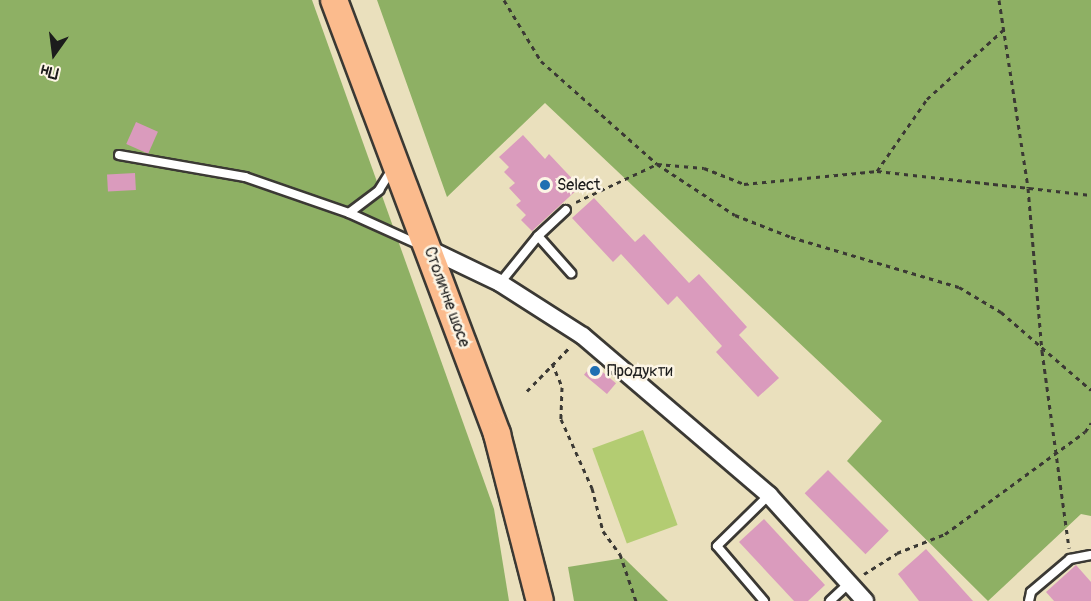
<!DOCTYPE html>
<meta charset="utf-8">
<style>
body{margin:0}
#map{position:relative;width:1091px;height:601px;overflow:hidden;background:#eae0bd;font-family:Pangolin,sans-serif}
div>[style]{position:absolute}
.green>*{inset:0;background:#b3cc72;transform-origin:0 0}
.forest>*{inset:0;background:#8eb064}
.building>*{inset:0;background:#da9bbd;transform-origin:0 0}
.path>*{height:3px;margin-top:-1.5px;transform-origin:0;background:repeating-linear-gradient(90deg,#3b3934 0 4.5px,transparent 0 9px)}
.roads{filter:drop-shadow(2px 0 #3b3934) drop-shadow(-2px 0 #3b3934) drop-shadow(0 2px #3b3934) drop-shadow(0 -2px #3b3934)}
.lane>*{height:8px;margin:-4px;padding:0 4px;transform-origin:4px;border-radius:4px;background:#fff}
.street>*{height:16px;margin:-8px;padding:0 8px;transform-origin:8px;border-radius:8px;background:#fff}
.primary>*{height:26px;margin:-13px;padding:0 13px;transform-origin:13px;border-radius:13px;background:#fbbb8d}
.dots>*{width:16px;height:16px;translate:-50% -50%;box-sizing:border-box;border:3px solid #fcf5e5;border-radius:50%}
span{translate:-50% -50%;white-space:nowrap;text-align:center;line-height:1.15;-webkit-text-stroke:5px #fcf5e5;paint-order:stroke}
.poi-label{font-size:16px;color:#1c1c1c}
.left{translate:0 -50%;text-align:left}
.street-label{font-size:16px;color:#1c1c1c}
.north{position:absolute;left:24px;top:24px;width:60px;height:60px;-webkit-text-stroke:4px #fcf5e5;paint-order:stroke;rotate:194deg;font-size:16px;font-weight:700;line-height:24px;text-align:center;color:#1c1c1c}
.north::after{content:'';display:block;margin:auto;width:21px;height:27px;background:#1c1c1c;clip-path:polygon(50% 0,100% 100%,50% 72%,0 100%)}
</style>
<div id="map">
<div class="green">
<i style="left:643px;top:430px;width:101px;height:54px;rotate:70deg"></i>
</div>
<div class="forest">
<i style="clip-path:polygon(0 0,312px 0,494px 509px,509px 601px,0 601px)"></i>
<i style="clip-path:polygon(377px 0,1091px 0,1091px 516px,1081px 514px,988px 601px,847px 461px,882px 421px,545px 103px,447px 197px)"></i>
<i style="clip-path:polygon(624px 558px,668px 601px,574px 601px,568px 567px)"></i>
</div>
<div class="building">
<i style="left:136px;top:122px;width:24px;height:24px;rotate:24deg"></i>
<i style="clip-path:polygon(523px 135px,545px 159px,549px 154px,580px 187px,532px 231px,521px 220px,526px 215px,516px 205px,521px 201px,509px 188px,515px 183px,504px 172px,509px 167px,499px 157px)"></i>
<i style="left:135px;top:173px;width:17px;height:28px;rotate:87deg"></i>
<i style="clip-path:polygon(594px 198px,635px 242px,644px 234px,689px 283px,699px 274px,747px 327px,739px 335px,779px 378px,758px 397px,716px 352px,722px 346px,677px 296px,668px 305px,621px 254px,613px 262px,572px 218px)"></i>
<i style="left:593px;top:364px;width:30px;height:14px;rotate:40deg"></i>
<i style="left:828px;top:470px;width:86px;height:33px;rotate:45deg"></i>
<i style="clip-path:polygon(764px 519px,825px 585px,808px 601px,794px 601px,739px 542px)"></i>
<i style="clip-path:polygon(926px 549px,973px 601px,919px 601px,898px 574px)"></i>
<i style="clip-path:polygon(1076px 565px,1091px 582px,1091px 601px,1054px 601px,1046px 592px)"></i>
</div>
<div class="path">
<i style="left:504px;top:0;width:71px;rotate:58.8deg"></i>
<i style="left:541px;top:61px;width:155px;rotate:41.6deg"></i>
<i style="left:657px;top:164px;width:93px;rotate:33.2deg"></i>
<i style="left:735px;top:215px;width:60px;rotate:21.4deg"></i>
<i style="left:791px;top:237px;width:175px;rotate:16.6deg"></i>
<i style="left:959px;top:287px;width:49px;rotate:30.8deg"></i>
<i style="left:1001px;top:312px;width:119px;rotate:40.9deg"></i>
<i style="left:999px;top:0;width:190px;rotate:81.2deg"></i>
<i style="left:1028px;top:188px;width:164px;rotate:85.1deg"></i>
<i style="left:1042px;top:351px;width:199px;rotate:82.2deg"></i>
<i style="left:877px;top:171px;width:88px;rotate:-55.2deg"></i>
<i style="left:927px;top:99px;width:103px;rotate:-42.2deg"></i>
<i style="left:576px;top:202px;width:89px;rotate:-25.1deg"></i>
<i style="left:657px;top:164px;width:47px;rotate:4.9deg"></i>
<i style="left:704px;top:168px;width:43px;rotate:21.8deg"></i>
<i style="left:744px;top:184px;width:134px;rotate:-5.6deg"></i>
<i style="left:877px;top:171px;width:215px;rotate:6.4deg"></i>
<i style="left:552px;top:363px;width:26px;rotate:67deg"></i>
<i style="left:562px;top:387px;width:32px;rotate:92deg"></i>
<i style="left:561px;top:419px;width:76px;rotate:65.8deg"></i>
<i style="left:592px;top:488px;width:44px;rotate:75.7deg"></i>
<i style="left:603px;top:531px;width:29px;rotate:54deg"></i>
<i style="left:620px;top:554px;width:50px;rotate:71.2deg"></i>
<i style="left:527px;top:391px;width:62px;rotate:-45.7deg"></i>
<i style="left:864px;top:574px;width:39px;rotate:-32deg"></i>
<i style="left:897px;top:553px;width:52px;rotate:-21.6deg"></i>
<i style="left:945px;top:534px;width:173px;rotate:-36.1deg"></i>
<i style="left:1085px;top:432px;width:11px;rotate:-56deg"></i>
</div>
<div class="roads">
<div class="lane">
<i style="left:119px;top:155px;width:128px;rotate:9.9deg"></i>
<i style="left:245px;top:177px;width:110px;rotate:19.1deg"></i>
<i style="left:349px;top:213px;width:78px;rotate:24.3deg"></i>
<i style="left:349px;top:213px;width:38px;rotate:-37deg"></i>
<i style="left:379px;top:190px;width:25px;rotate:-58deg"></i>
<i style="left:538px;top:236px;width:50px;rotate:48.3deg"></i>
<i style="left:500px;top:283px;width:60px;rotate:-51deg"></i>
<i style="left:538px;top:236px;width:38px;rotate:-43deg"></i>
<i style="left:764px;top:601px;width:72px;rotate:-130.5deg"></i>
<i style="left:717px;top:546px;width:73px;rotate:-44.4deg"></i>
<i style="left:830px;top:601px;width:26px;rotate:-43deg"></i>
<i style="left:1029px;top:601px;width:9px;rotate:-77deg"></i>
<i style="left:1031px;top:592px;width:51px;rotate:-40.2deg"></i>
<i style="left:1070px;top:559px;width:21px;rotate:-11deg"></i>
</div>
<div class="street">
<i style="left:429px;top:249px;width:79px;rotate:25.6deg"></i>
<i style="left:500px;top:283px;width:98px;rotate:32.6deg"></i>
<i style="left:583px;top:336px;width:245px;rotate:40.5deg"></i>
<i style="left:769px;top:495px;width:143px;rotate:47.8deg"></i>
</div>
<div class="primary">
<i style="left:334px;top:0;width:464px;rotate:69.4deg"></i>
<i style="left:497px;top:434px;width:172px;rotate:75.6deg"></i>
</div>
</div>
<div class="dots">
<i style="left:545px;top:185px;background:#1f6fb2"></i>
<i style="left:595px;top:371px;background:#1f6fb2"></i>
</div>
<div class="poi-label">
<span class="left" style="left:557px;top:185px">Select</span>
<span class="left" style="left:607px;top:371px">Продукти</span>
</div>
<div class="street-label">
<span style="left:447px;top:297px;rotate:70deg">Столичне шосе</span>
</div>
<div class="north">Пн</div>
</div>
